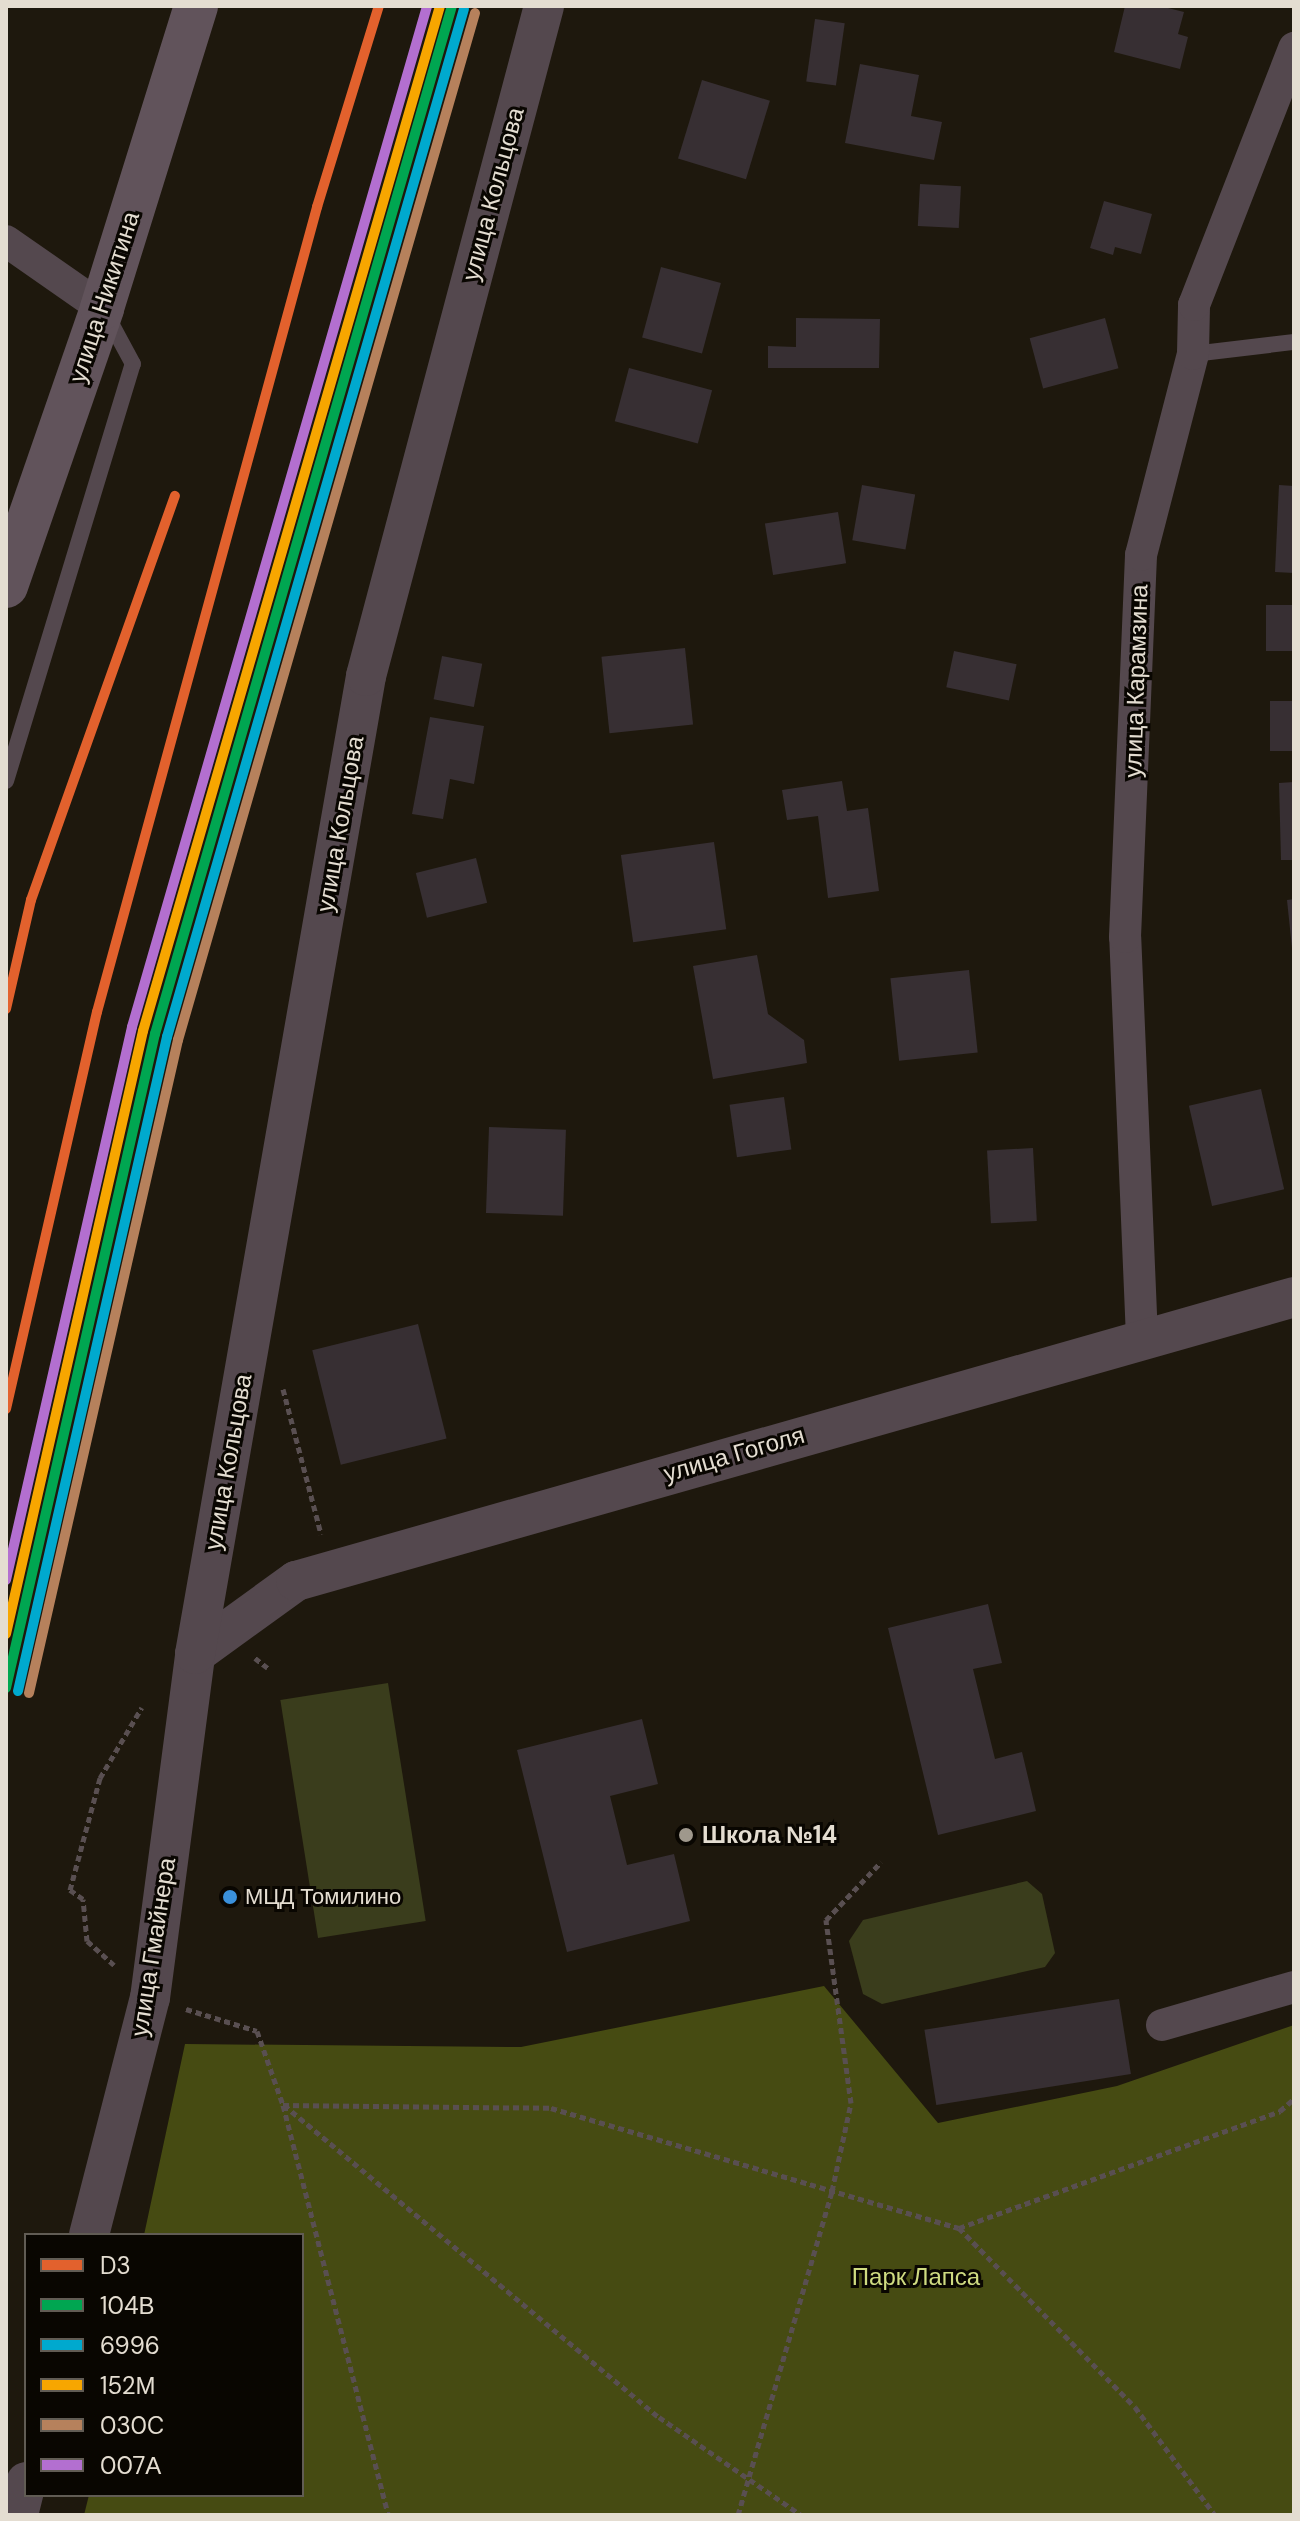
<!DOCTYPE html>
<meta charset="utf-8">
<style>
body{margin:0}
#map{position:relative;width:1300px;height:2521px;overflow:hidden;background:#1e180d;font-family:"DM Sans",sans-serif}
div>[style]{position:absolute}
.green>*{inset:0;background:#3a3d1c;transform-origin:0 0}
.forest>*{inset:0;background:#464b12}
.building>*{inset:0;background:#372f33;transform-origin:0 0}
.path>*{height:5px;margin-top:-2.5px;transform-origin:0;background:repeating-linear-gradient(90deg,#594f51 0 6px,transparent 0 10px)}
.service>*{height:16px;margin:-8px;padding:0 8px;transform-origin:8px;border-radius:8px;background:#54484e}
.minor>*{height:32px;margin:-16px;padding:0 16px;transform-origin:16px;border-radius:16px;background:#54484e}
.tertiary>*{height:40px;margin:-20px;padding:0 20px;transform-origin:20px;border-radius:20px;background:#54484e}
.secondary>*{height:44px;margin:-22px;padding:0 22px;transform-origin:22px;border-radius:22px;background:#61535b}
.rail-1>*{height:10px;margin:-5px;padding:0 5px;transform-origin:5px;border-radius:5px;background:#e2612d}
.rail-2>*{height:10px;margin:-5px;padding:0 5px;transform-origin:5px;border-radius:5px;background:#00a651}
.rail-3>*{height:10px;margin:-5px;padding:0 5px;transform-origin:5px;border-radius:5px;background:#00a9ce}
.rail-4>*{height:10px;margin:-5px;padding:0 5px;transform-origin:5px;border-radius:5px;background:#f7a600}
.rail-5>*{height:10px;margin:-5px;padding:0 5px;transform-origin:5px;border-radius:5px;background:#b6815c}
.rail-6>*{height:10px;margin:-5px;padding:0 5px;transform-origin:5px;border-radius:5px;background:#b36fd0}
.dots>*{width:22px;height:22px;translate:-50% -50%;box-sizing:border-box;border:4px solid #090601;border-radius:50%}
span{translate:-50% -50%;white-space:nowrap;text-align:center;line-height:1.15;-webkit-text-stroke:6px #090601;paint-order:stroke}
.bus-label{font-size:22px;color:#e4ddd1}
.left{translate:0 -50%;text-align:left}
.street-label{font-size:24px;color:#e4ddd1}
.poi-label{font-size:24px;color:#e4ddd1;font-weight:700}
.park-label{font-size:24px;color:#cfdb81}
.frame{position:absolute;inset:0;border:8px solid #e4ddd1;pointer-events:none}
.legend{position:absolute;left:24px;top:2233px;width:280px;height:264px;box-sizing:border-box;background:#090601;border:2px solid #615c54;margin:0;padding:10px 14px;list-style:none;font-size:24px;color:#e4ddd1}
.legend li{display:flex;align-items:center;gap:16px;height:40px}
.legend b{width:40px;border:2px solid #615c54}
</style>
<div id="map">
<div class="green">
<i style="left:388px;top:1683px;width:241px;height:109px;rotate:81deg"></i>
<i style="clip-path:polygon(1027px 1881px,1042px 1894px,1055px 1953px,1045px 1967px,882px 2004px,863px 1994px,849px 1941px,863px 1920px)"></i>
</div>
<div class="forest">
<i style="clip-path:polygon(824px 1986px,938px 2123px,1117px 2086px,1294px 2025px,1294px 2515px,84px 2515px,89px 2495px,302px 2495px,302px 2235px,144px 2235px,185px 2044px,521px 2047px)"></i>
</div>
<div class="building">
<i style="clip-path:polygon(1125px 6px,1160px 6px,1184px 12px,1178px 34px,1188px 37px,1180px 69px,1114px 52px)"></i>
<i style="left:815px;top:19px;width:30px;height:63px;rotate:8deg"></i>
<i style="clip-path:polygon(860px 64px,919px 75px,911px 116px,942px 122px,934px 160px,845px 143px)"></i>
<i style="left:702px;top:80px;width:71px;height:82px;rotate:17deg"></i>
<i style="left:920px;top:184px;width:41px;height:42px;rotate:3deg"></i>
<i style="clip-path:polygon(1104px 201px,1152px 214px,1141px 254px,1115px 247px,1113px 255px,1090px 248px)"></i>
<i style="left:661px;top:267px;width:62px;height:73px;rotate:15deg"></i>
<i style="clip-path:polygon(796px 318px,880px 319px,879px 368px,768px 368px,768px 346px,796px 347px)"></i>
<i style="left:1105px;top:318px;width:52px;height:78px;rotate:75deg"></i>
<i style="left:629px;top:368px;width:86px;height:55px;rotate:15deg"></i>
<i style="left:862px;top:485px;width:54px;height:56px;rotate:10deg"></i>
<i style="clip-path:polygon(1279px 485px,1294px 486px,1294px 573px,1275px 572px)"></i>
<i style="left:838px;top:512px;width:52px;height:74px;rotate:81deg"></i>
<i style="left:1294px;top:605px;width:46px;height:28px;rotate:90deg"></i>
<i style="left:685px;top:648px;width:77px;height:84px;rotate:84deg"></i>
<i style="left:954px;top:651px;width:64px;height:37px;rotate:12deg"></i>
<i style="left:442px;top:656px;width:41px;height:44px;rotate:11deg"></i>
<i style="left:1270px;top:701px;width:24px;height:50px"></i>
<i style="clip-path:polygon(430px 717px,484px 726px,474px 784px,450px 779px,443px 819px,412px 814px)"></i>
<i style="clip-path:polygon(842px 781px,847px 811px,868px 808px,879px 891px,828px 898px,818px 816px,787px 820px,782px 790px)"></i>
<i style="clip-path:polygon(1294px 782px,1294px 860px,1281px 860px,1279px 783px)"></i>
<i style="left:714px;top:842px;width:88px;height:94px;rotate:82deg"></i>
<i style="left:476px;top:858px;width:46px;height:62px;rotate:76deg"></i>
<i style="clip-path:polygon(1294px 899px,1294px 948px,1292px 948px,1287px 900px)"></i>
<i style="clip-path:polygon(757px 955px,768px 1014px,804px 1040px,807px 1063px,713px 1079px,693px 966px)"></i>
<i style="left:969px;top:970px;width:83px;height:79px;rotate:84deg"></i>
<i style="left:1261px;top:1089px;width:103px;height:74px;rotate:77deg"></i>
<i style="left:784px;top:1097px;width:53px;height:55px;rotate:82deg"></i>
<i style="left:489px;top:1127px;width:77px;height:86px;rotate:2deg"></i>
<i style="left:1033px;top:1148px;width:73px;height:46px;rotate:87deg"></i>
<i style="left:418px;top:1324px;width:118px;height:109px;rotate:76deg"></i>
<i style="clip-path:polygon(988px 1604px,1002px 1663px,973px 1669px,995px 1759px,1022px 1752px,1036px 1811px,938px 1835px,888px 1628px)"></i>
<i style="clip-path:polygon(642px 1719px,658px 1784px,610px 1796px,627px 1865px,674px 1854px,690px 1921px,567px 1952px,517px 1750px)"></i>
<i style="left:1119px;top:1999px;width:76px;height:197px;rotate:81deg"></i>
</div>
<div class="path">
<i style="left:283px;top:1389px;width:150px;rotate:75.3deg"></i>
<i style="left:255px;top:1658px;width:16px;rotate:38deg"></i>
<i style="left:114px;top:1965px;width:36px;rotate:-138deg"></i>
<i style="left:87px;top:1941px;width:42px;rotate:-95.4deg"></i>
<i style="left:83px;top:1899px;width:16px;rotate:-145deg"></i>
<i style="left:70px;top:1890px;width:116px;rotate:-75deg"></i>
<i style="left:100px;top:1778px;width:82px;rotate:-59.4deg"></i>
<i style="left:186px;top:2009px;width:74px;rotate:17.2deg"></i>
<i style="left:257px;top:2031px;width:78px;rotate:70.6deg"></i>
<i style="left:283px;top:2105px;width:268px;rotate:0.6deg"></i>
<i style="left:551px;top:2108px;width:425px;rotate:16.4deg"></i>
<i style="left:959px;top:2228px;width:251px;rotate:45.5deg"></i>
<i style="left:1135px;top:2407px;width:134px;rotate:53.5deg"></i>
<i style="left:283px;top:2105px;width:423px;rotate:75.6deg"></i>
<i style="left:284px;top:2105px;width:488px;rotate:39.8deg"></i>
<i style="left:659px;top:2417px;width:173px;rotate:34.6deg"></i>
<i style="left:959px;top:2228px;width:342px;rotate:-20deg"></i>
<i style="left:1280px;top:2111px;width:18px;rotate:-41deg"></i>
<i style="left:738px;top:2515px;width:337px;rotate:-73.8deg"></i>
<i style="left:832px;top:2191px;width:90px;rotate:-77.8deg"></i>
<i style="left:851px;top:2103px;width:185px;rotate:-97.8deg"></i>
<i style="left:826px;top:1920px;width:80px;rotate:-46.5deg"></i>
</div>
<div class="service">
<i style="left:1193px;top:354px;width:102px;rotate:-6.8deg"></i>
<i style="left:6px;top:781px;width:436px;rotate:-73.1deg"></i>
<i style="left:133px;top:364px;width:55px;rotate:-118.4deg"></i>
</div>
<div class="minor">
<i style="left:6px;top:241px;width:117px;rotate:34.9deg"></i>
<i style="left:1142px;top:1338px;width:401px;rotate:-92.4deg"></i>
<i style="left:1125px;top:937px;width:382px;rotate:-87.6deg"></i>
<i style="left:1141px;top:555px;width:208px;rotate:-75.5deg"></i>
<i style="left:1193px;top:354px;width:49px;rotate:-88.8deg"></i>
<i style="left:1194px;top:305px;width:276px;rotate:-68.7deg"></i>
<i style="left:1162px;top:2025px;width:137px;rotate:-16.1deg"></i>
</div>
<div class="tertiary">
<i style="left:195px;top:1654px;width:125px;rotate:-35.9deg"></i>
<i style="left:296px;top:1581px;width:1038px;rotate:-15.88deg"></i>
<i style="left:89px;top:2235px;width:245px;rotate:-75.6deg"></i>
<i style="left:150px;top:1998px;width:347px;rotate:-82.5deg"></i>
<i style="left:195px;top:1654px;width:993px;rotate:-80.08deg"></i>
<i style="left:366px;top:676px;width:693px;rotate:-75.12deg"></i>
<i style="left:18px;top:2515px;width:34px;rotate:-76deg"></i>
</div>
<div class="secondary">
<i style="left:6px;top:586px;width:294px;rotate:-70.9deg"></i>
<i style="left:102px;top:308px;width:316px;rotate:-72.7deg"></i>
</div>
<div class="rail-1">
<i style="left:6px;top:1009px;width:112px;rotate:-77.1deg"></i>
<i style="left:31px;top:900px;width:429px;rotate:-70.4deg"></i>
<i style="left:6px;top:1409px;width:407px;rotate:-77.1deg"></i>
<i style="left:97px;top:1012px;width:835px;rotate:-74.71deg"></i>
<i style="left:317px;top:207px;width:210px;rotate:-72.9deg"></i>
</div>
<div class="rail-2">
<i style="left:6px;top:1688px;width:671px;rotate:-77.17deg"></i>
<i style="left:155px;top:1034px;width:1070px;rotate:-73.89deg"></i>
</div>
<div class="rail-3">
<i style="left:18px;top:1691px;width:671px;rotate:-77.17deg"></i>
<i style="left:167px;top:1037px;width:1070px;rotate:-73.89deg"></i>
</div>
<div class="rail-4">
<i style="left:6px;top:1634px;width:618px;rotate:-77.2deg"></i>
<i style="left:143px;top:1031px;width:1067px;rotate:-73.84deg"></i>
</div>
<div class="rail-5">
<i style="left:29px;top:1693px;width:670px;rotate:-77.15deg"></i>
<i style="left:178px;top:1040px;width:1069px;rotate:-73.87deg"></i>
</div>
<div class="rail-6">
<i style="left:6px;top:1580px;width:567px;rotate:-77.16deg"></i>
<i style="left:132px;top:1027px;width:1063px;rotate:-73.88deg"></i>
</div>
<div class="dots">
<i style="left:686px;top:1835px;background:#9f988c"></i>
<i style="left:230px;top:1897px;background:#3a90db"></i>
</div>
<div class="bus-label">
<span class="left" style="left:245px;top:1897px">МЦД Томилино</span>
</div>
<div class="street-label">
<span style="left:493px;top:194px;rotate:-75deg">улица Кольцова</span>
<span style="left:104px;top:297px;rotate:-72deg">улица Никитина</span>
<span style="left:1136px;top:681px;rotate:-88deg">улица Карамзина</span>
<span style="left:340px;top:824px;rotate:-80deg">улица Кольцова</span>
<span style="left:734px;top:1454px;rotate:-16deg">улица Гоголя</span>
<span style="left:228px;top:1462px;rotate:-80deg">улица Кольцова</span>
<span style="left:153px;top:1947px;rotate:-81deg">улица Гмайнера</span>
</div>
<div class="poi-label">
<span class="left" style="left:702px;top:1835px">Школа №14</span>
</div>
<div class="park-label">
<span style="left:916px;top:2277px">Парк Лапса</span>
</div>
<div class="frame"></div>
<ul class="legend">
<li><b style="height:10px;background:#e2612d"></b>D3</li>
<li><b style="height:10px;background:#00a651"></b>104В</li>
<li><b style="height:10px;background:#00a9ce"></b>6996</li>
<li><b style="height:10px;background:#f7a600"></b>152М</li>
<li><b style="height:10px;background:#b6815c"></b>030C</li>
<li><b style="height:10px;background:#b36fd0"></b>007А</li>
</ul>
</div>
